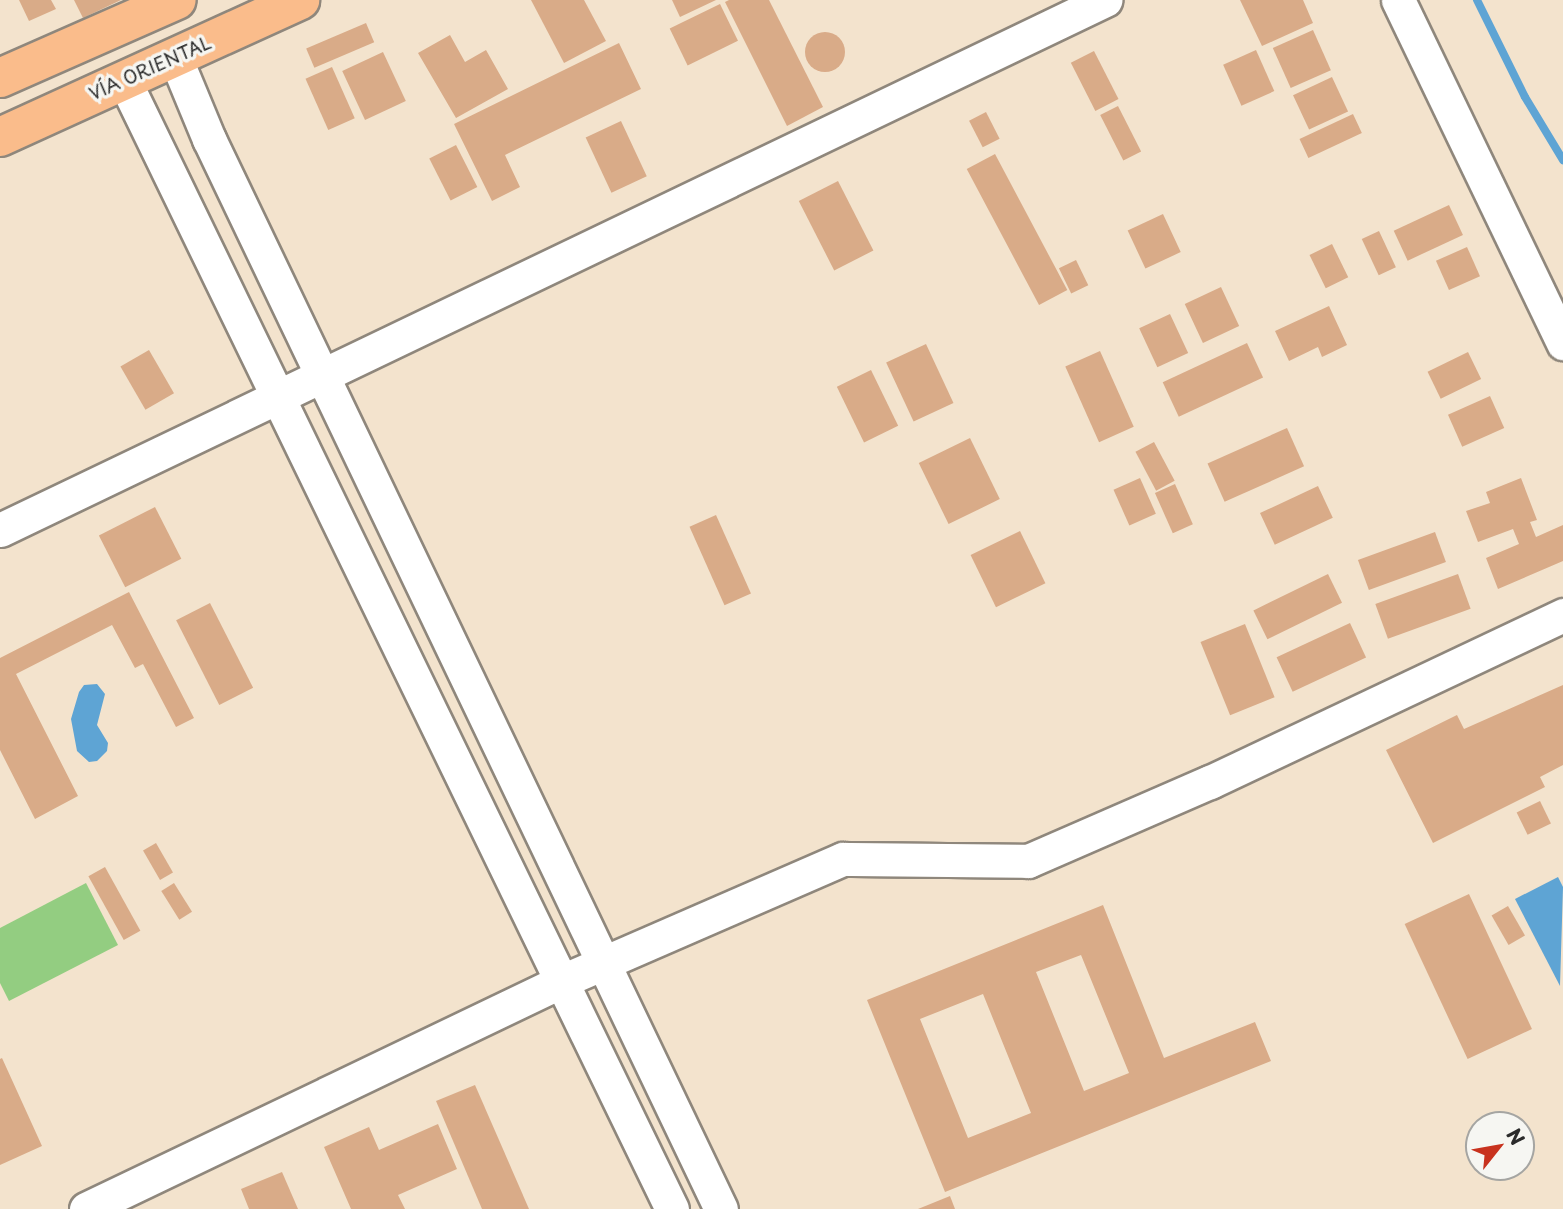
<!DOCTYPE html>
<meta charset="utf-8">
<style>
body{margin:0}
#map{position:relative;width:1563px;height:1209px;overflow:hidden;background:#f3e3cd;font-family:"Playpen Sans",sans-serif}
div>[style]{position:absolute}
.green>*{inset:0;background:#93cd81}
.water>*{inset:0;background:#5ea4d4}
.stream>*{height:8px;margin:-4px;padding:0 4px;transform-origin:4px;border-radius:4px;background:#5ea4d4}
.building>*{inset:0;background:#d9ab88;transform-origin:0 0}
.round{border-radius:50%}
.roads{filter:drop-shadow(2px 0 #8f877c) drop-shadow(-2px 0 #8f877c) drop-shadow(0 2px #8f877c) drop-shadow(0 -2px #8f877c)}
.minor>*{height:33px;margin:-16.5px;padding:0 16.5px;transform-origin:16.5px;border-radius:16.5px;background:#fff}
.trunk>*{height:38px;margin:-19px;padding:0 19px;transform-origin:19px;border-radius:19px;background:#fabc8b}
span{translate:-50% -50%;white-space:nowrap;text-align:center;line-height:1.15;-webkit-text-stroke:7px #f6f6f2;paint-order:stroke}
.street-label{font-size:18px;color:#2b2b2b}
.north{position:absolute;left:1465px;top:1111px;width:70px;height:70px;box-sizing:border-box;background:#f6f6f2;border:2px solid #a5a5a2;border-radius:50%;rotate:59deg;font-size:19px;font-weight:700;line-height:28px;text-align:center;color:#2b2b2b}
.north::after{content:'';display:block;margin:auto;width:24px;height:32px;background:#c8321e;clip-path:polygon(50% 0,100% 100%,50% 72%,0 100%)}
</style>
<div id="map">
<div class="green">
<i style="clip-path:polygon(86px 883px,118px 945px,9px 1001px,0 983px,0 928px)"></i>
</div>
<div class="water">
<i style="clip-path:polygon(97px 684px,105px 694px,97px 725px,108px 743px,107px 751px,97px 761px,89px 762px,77px 751px,71px 719px,79px 692px,84px 685px)"></i>
<i style="clip-path:polygon(1558px 877px,1563px 887px,1560px 986px,1515px 899px)"></i>
</div>
<div class="stream">
<i style="left:1477px;top:0;width:108px;rotate:63.7deg"></i>
<i style="left:1525px;top:97px;width:74px;rotate:58.9deg"></i>
</div>
<div class="building">
<i style="clip-path:polygon(19px 0,51px 0,56px 9px,29px 21px)"></i>
<i style="clip-path:polygon(74px 0,121px 0,83px 18px)"></i>
<i style="clip-path:polygon(531px 0,584px 0,606px 41px,564px 63px)"></i>
<i style="clip-path:polygon(672px 0,716px 0,680px 17px)"></i>
<i style="clip-path:polygon(729px 0,769px 0,823px 107px,787px 126px,725px 2px)"></i>
<i style="clip-path:polygon(1240px 0,1303px 0,1313px 23px,1262px 46px)"></i>
<i style="left:720px;top:4px;width:41px;height:56px;rotate:64deg"></i>
<i style="left:366px;top:23px;width:21px;height:65px;rotate:67deg"></i>
<i style="left:1313px;top:30px;width:44px;height:44px;rotate:66deg"></i>
<i class="round" style="left:805px;top:32px;width:40px;height:40px"></i>
<i style="clip-path:polygon(450px 35px,465px 62px,486px 50px,508px 89px,456px 118px,418px 53px)"></i>
<i style="clip-path:polygon(619px 43px,641px 89px,505px 155px,520px 187px,492px 201px,454px 124px)"></i>
<i style="left:1256px;top:50px;width:45px;height:36px;rotate:66deg"></i>
<i style="left:1094px;top:51px;width:54px;height:26px;rotate:63deg"></i>
<i style="left:383px;top:52px;width:54px;height:45px;rotate:65deg"></i>
<i style="left:332px;top:67px;width:56px;height:29px;rotate:66deg"></i>
<i style="left:1332px;top:77px;width:38px;height:43px;rotate:65deg"></i>
<i style="left:1118px;top:106px;width:51px;height:20px;rotate:63deg"></i>
<i style="left:986px;top:112px;width:30px;height:19px;rotate:63deg"></i>
<i style="left:1353px;top:114px;width:21px;height:59px;rotate:65deg"></i>
<i style="left:621px;top:121px;width:61px;height:39px;rotate:65deg"></i>
<i style="left:456px;top:145px;width:47px;height:30px;rotate:63deg"></i>
<i style="left:995px;top:154px;width:154px;height:32px;rotate:62deg"></i>
<i style="left:838px;top:181px;width:78px;height:44px;rotate:63deg"></i>
<i style="left:1449px;top:205px;width:33px;height:61px;rotate:65deg"></i>
<i style="left:1163px;top:214px;width:42px;height:39px;rotate:65deg"></i>
<i style="left:1379px;top:231px;width:40px;height:19px;rotate:65deg"></i>
<i style="left:1332px;top:244px;width:37px;height:25px;rotate:64deg"></i>
<i style="left:1467px;top:247px;width:32px;height:34px;rotate:66deg"></i>
<i style="left:1076px;top:260px;width:28px;height:19px;rotate:64deg"></i>
<i style="left:1221px;top:287px;width:43px;height:40px;rotate:65deg"></i>
<i style="clip-path:polygon(1329px 306px,1347px 345px,1322px 357px,1318px 347px,1289px 361px,1275px 331px)"></i>
<i style="left:1170px;top:314px;width:43px;height:34px;rotate:65deg"></i>
<i style="left:1247px;top:343px;width:38px;height:93px;rotate:65deg"></i>
<i style="left:926px;top:344px;width:65px;height:44px;rotate:65deg"></i>
<i style="left:149px;top:350px;width:50px;height:33px;rotate:60deg"></i>
<i style="left:1100px;top:351px;width:83px;height:38px;rotate:66deg"></i>
<i style="left:1468px;top:352px;width:30px;height:45px;rotate:64deg"></i>
<i style="left:871px;top:370px;width:62px;height:38px;rotate:64deg"></i>
<i style="left:1490px;top:396px;width:35px;height:46px;rotate:66deg"></i>
<i style="left:1287px;top:428px;width:42px;height:87px;rotate:66deg"></i>
<i style="left:970px;top:438px;width:68px;height:57px;rotate:64deg"></i>
<i style="left:1154px;top:442px;width:44px;height:21px;rotate:62deg"></i>
<i style="left:1140px;top:478px;width:39px;height:29px;rotate:66deg"></i>
<i style="clip-path:polygon(1521px 478px,1537px 520px,1530px 522px,1536px 537px,1563px 525px,1563px 561px,1498px 589px,1486px 558px,1519px 544px,1513px 529px,1478px 542px,1466px 511px,1490px 503px,1486px 492px)"></i>
<i style="left:1175px;top:484px;width:44px;height:22px;rotate:66deg"></i>
<i style="left:1318px;top:486px;width:35px;height:64px;rotate:65deg"></i>
<i style="left:155px;top:507px;width:58px;height:63px;rotate:63deg"></i>
<i style="left:716px;top:515px;width:86px;height:29px;rotate:66deg"></i>
<i style="left:1020px;top:531px;width:58px;height:55px;rotate:64deg"></i>
<i style="left:1435px;top:532px;width:32px;height:82px;rotate:70deg"></i>
<i style="left:1328px;top:574px;width:32px;height:83px;rotate:64deg"></i>
<i style="left:1458px;top:574px;width:37px;height:88px;rotate:70deg"></i>
<i style="clip-path:polygon(129px 592px,194px 718px,176px 727px,143px 664px,135px 668px,112px 625px,16px 674px,78px 796px,35px 819px,0 750px,0 658px)"></i>
<i style="left:210px;top:603px;width:95px;height:38px;rotate:63deg"></i>
<i style="left:1350px;top:623px;width:38px;height:81px;rotate:65deg"></i>
<i style="left:1245px;top:624px;width:79px;height:48px;rotate:68deg"></i>
<i style="clip-path:polygon(1563px 685px,1563px 765px,1540px 777px,1545px 787px,1433px 843px,1386px 750px,1457px 715px,1464px 729px)"></i>
<i style="left:1540px;top:801px;width:25px;height:26px;rotate:64deg"></i>
<i style="left:156px;top:843px;width:34px;height:15px;rotate:60deg"></i>
<i style="left:105px;top:867px;width:73px;height:19px;rotate:61deg"></i>
<i style="left:174px;top:883px;width:34px;height:15px;rotate:58deg"></i>
<i style="left:1469px;top:894px;width:149px;height:71px;rotate:65deg"></i>
<i style="clip-path:polygon(evenodd,1103px 905px,1164px 1058px,1255px 1022px,1271px 1061px,945px 1192px,867px 1000px,1103px 905px,1081px 955px,1129px 1073px,1084px 1091px,1036px 972px,1081px 955px,1103px 905px,983px 994px,1031px 1113px,968px 1138px,920px 1019px,983px 994px)"></i>
<i style="left:1508px;top:906px;width:34px;height:19px;rotate:60deg"></i>
<i style="clip-path:polygon(2px 1058px,42px 1146px,0 1165px,0 1059px)"></i>
<i style="clip-path:polygon(475px 1085px,529px 1209px,482px 1209px,436px 1101px)"></i>
<i style="clip-path:polygon(438px 1124px,457px 1169px,398px 1195px,405px 1209px,351px 1209px,324px 1147px,369px 1127px,379px 1150px)"></i>
<i style="clip-path:polygon(282px 1172px,298px 1209px,249px 1209px,241px 1189px)"></i>
<i style="clip-path:polygon(950px 1196px,955px 1209px,918px 1209px)"></i>
</div>
<div class="roads">
<div class="minor">
<i style="left:1398px;top:0;width:381px;rotate:64.3deg"></i>
<i style="left:175px;top:57px;width:89px;rotate:67.5deg"></i>
<i style="left:209px;top:139px;width:1186px;rotate:64.43deg"></i>
<i style="left:124px;top:80px;width:1255px;rotate:64.11deg"></i>
<i style="left:0;top:530px;width:1226px;rotate:-25.62deg"></i>
<i style="left:86px;top:1209px;width:528px;rotate:-25.59deg"></i>
<i style="left:562px;top:981px;width:306px;rotate:-23.5deg"></i>
<i style="left:843px;top:859px;width:185px;rotate:0.6deg"></i>
<i style="left:1028px;top:861px;width:198px;rotate:-23.5deg"></i>
<i style="left:1210px;top:782px;width:391px;rotate:-25.3deg"></i>
</div>
<div class="trunk">
<i style="left:0;top:78px;width:193px;rotate:-23.8deg"></i>
<i style="left:0;top:137px;width:330px;rotate:-24.5deg"></i>
</div>
</div>
<div class="street-label">
<span style="left:150px;top:68px;rotate:-24deg">VÍA ORIENTAL</span>
</div>
<div class="north">N</div>
</div>
